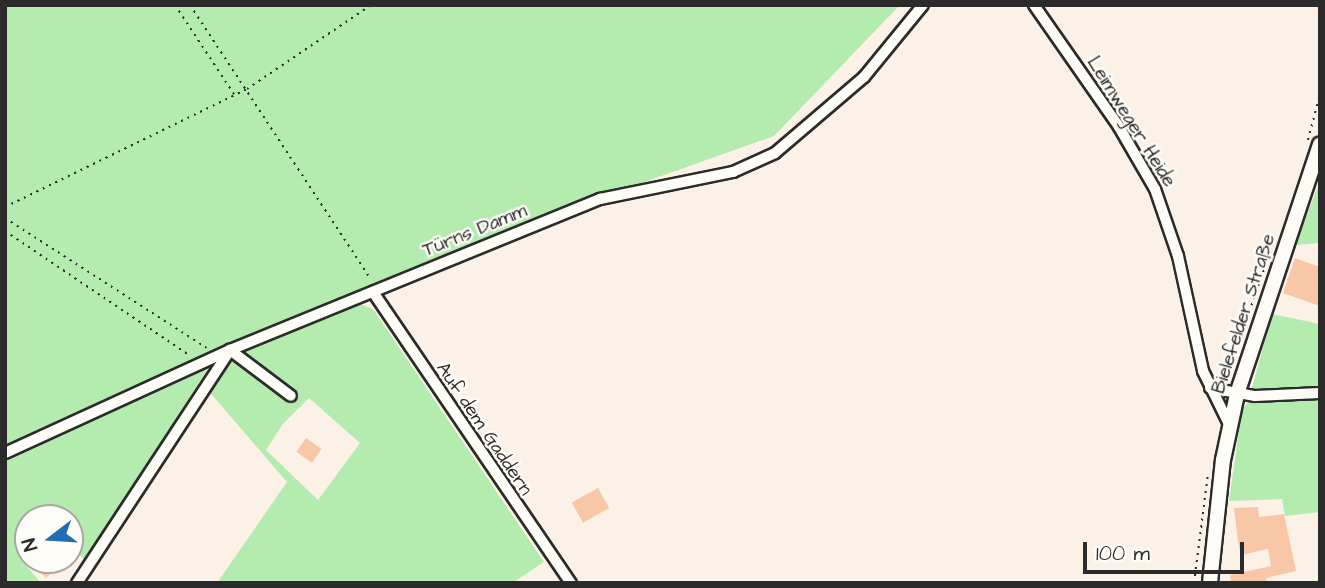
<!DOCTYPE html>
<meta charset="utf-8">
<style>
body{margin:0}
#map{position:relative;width:1325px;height:588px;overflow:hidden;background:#fcf1e7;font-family:"Architects Daughter",sans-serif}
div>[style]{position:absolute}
.green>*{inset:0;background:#b4ebae}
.building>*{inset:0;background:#f8c7a7;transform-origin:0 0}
.path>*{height:2px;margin-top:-1px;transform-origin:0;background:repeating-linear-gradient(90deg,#2b2b2b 0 2px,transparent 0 7px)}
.roads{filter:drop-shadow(2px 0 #2b2b2b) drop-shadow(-2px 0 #2b2b2b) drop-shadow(0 2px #2b2b2b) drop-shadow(0 -2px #2b2b2b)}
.minor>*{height:10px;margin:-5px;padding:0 5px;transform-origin:5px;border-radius:5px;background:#fdfcf7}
.major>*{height:14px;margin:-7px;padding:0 7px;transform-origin:7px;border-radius:7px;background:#fdfcf7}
span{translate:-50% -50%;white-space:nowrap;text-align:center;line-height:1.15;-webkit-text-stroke:5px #fdfcf7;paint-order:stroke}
.street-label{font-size:19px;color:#2b2b2b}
.frame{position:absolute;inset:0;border:7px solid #2b2b2b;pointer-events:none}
.north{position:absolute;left:14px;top:504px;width:70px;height:70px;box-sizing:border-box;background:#fdfcf7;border:2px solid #a9a8a5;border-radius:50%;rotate:253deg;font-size:19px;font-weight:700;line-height:28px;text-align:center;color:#2b2b2b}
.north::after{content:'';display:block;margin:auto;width:24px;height:32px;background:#1f6fb2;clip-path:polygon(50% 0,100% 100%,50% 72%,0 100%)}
.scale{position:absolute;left:1083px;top:542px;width:161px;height:32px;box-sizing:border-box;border:4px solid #2b2b2b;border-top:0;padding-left:9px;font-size:21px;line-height:24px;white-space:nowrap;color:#2b2b2b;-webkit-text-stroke:5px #fdfcf7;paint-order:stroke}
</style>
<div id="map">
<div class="green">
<i style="clip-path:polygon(5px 5px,900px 5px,774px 136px,476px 242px,301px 314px,5px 448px)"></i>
<i style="clip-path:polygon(1320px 181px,1320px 243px,1295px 245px)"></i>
<i style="clip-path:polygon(evenodd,360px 304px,373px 309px,544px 562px,512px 583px,217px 583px,287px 482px,207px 389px,228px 357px,360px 304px,309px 398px,360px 443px,318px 500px,266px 450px,282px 425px,309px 398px)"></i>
<i style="clip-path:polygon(1272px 314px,1320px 324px,1320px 388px,1251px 392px)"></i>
<i style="clip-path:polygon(210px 365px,86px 561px,70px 546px,70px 518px,28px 518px,28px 546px,19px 557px,41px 583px,5px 583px,5px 462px)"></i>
<i style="clip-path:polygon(1320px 398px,1320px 512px,1285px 516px,1282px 499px,1229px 501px,1242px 410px,1248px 402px)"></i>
</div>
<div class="building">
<i style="clip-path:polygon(1295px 258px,1320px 267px,1320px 306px,1283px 293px)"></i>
<i style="left:306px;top:438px;width:19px;height:17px;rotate:35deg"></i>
<i style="left:598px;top:488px;width:23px;height:30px;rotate:61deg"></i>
<i style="clip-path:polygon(1258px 507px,1259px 517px,1284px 514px,1296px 571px,1266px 578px,1267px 583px,1231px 583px,1230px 575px,1271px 566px,1268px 549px,1241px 555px,1238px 542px,1234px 508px)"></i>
<i style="clip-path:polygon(40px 560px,56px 560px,61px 565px,46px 578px,34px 565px)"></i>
</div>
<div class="path">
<i style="left:175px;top:5px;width:107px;rotate:56.5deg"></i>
<i style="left:190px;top:5px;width:328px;rotate:56.6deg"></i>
<i style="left:1308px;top:140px;width:48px;rotate:-75.4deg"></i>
<i style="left:5px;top:207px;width:269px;rotate:-26deg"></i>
<i style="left:247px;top:89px;width:150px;rotate:-34.1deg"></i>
<i style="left:5px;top:218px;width:240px;rotate:32.8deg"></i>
<i style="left:5px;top:231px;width:223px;rotate:34deg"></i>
<i style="left:1226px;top:378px;width:145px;rotate:-70.7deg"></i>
<i style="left:1194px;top:583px;width:111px;rotate:-82.7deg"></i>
</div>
<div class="roads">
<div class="minor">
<i style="left:1034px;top:5px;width:149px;rotate:55.1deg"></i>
<i style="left:1119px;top:127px;width:72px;rotate:59.9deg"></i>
<i style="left:1155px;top:189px;width:71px;rotate:71.1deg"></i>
<i style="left:1178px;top:256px;width:118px;rotate:77.7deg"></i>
<i style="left:1203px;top:371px;width:61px;rotate:63.9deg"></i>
<i style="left:373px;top:292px;width:352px;rotate:55.8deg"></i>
<i style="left:1210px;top:388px;width:46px;rotate:10.1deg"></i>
<i style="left:1255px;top:396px;width:65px;rotate:-2.6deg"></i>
<i style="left:5px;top:453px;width:247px;rotate:-24.6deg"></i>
<i style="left:230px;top:350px;width:400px;rotate:-22.2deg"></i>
<i style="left:600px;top:199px;width:136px;rotate:-11.5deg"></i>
<i style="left:733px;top:172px;width:46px;rotate:-24.3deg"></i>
<i style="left:775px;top:153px;width:117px;rotate:-40.5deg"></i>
<i style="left:864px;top:77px;width:93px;rotate:-50.7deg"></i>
<i style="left:77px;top:583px;width:279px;rotate:-56.7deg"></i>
<i style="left:230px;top:350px;width:76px;rotate:37deg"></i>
</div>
<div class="major">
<i style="left:1210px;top:583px;width:124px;rotate:-84deg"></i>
<i style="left:1223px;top:460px;width:67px;rotate:-78deg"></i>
<i style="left:1237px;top:394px;width:263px;rotate:-71.6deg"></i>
</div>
</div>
<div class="street-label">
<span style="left:1131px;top:122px;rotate:58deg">Leimweger Heide</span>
<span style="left:475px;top:231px;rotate:-22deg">Türns Damm</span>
<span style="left:1244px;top:314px;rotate:-72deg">Bielefelder Straße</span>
<span style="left:484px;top:429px;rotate:56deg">Auf dem Gaddern</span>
</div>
<div class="frame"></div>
<div class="north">N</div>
<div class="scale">100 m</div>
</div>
